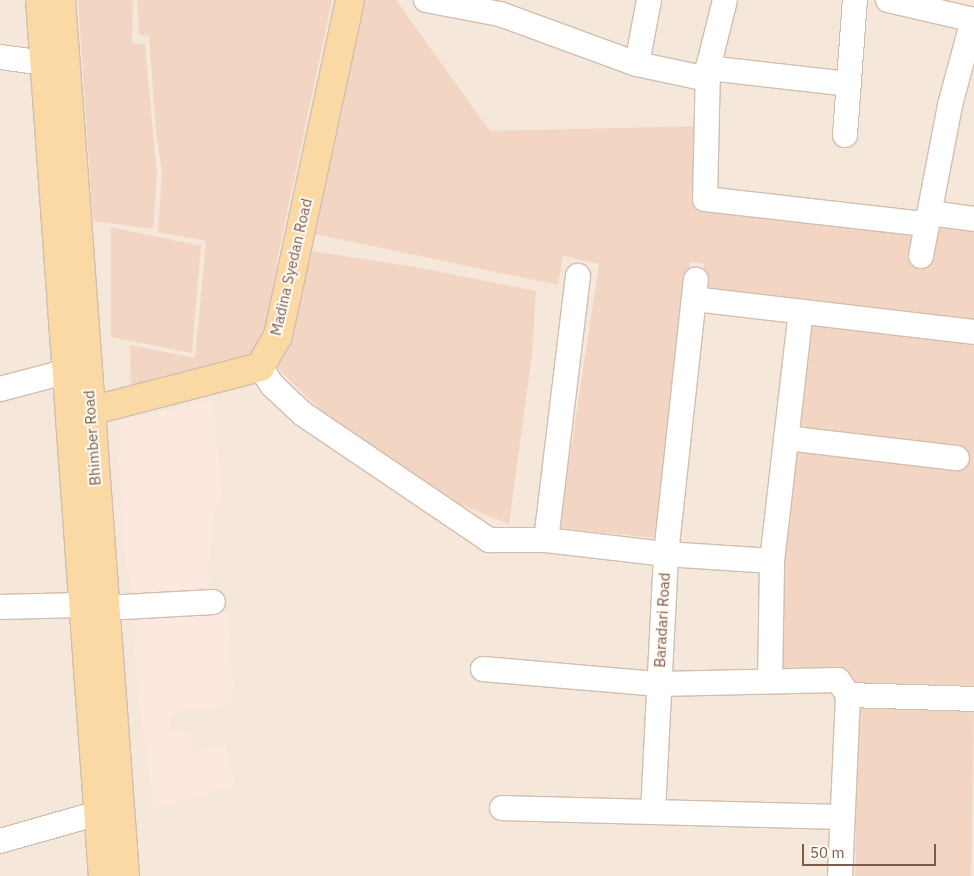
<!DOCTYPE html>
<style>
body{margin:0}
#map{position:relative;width:974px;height:876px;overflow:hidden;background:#fdf6ec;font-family:"IBM Plex Sans",sans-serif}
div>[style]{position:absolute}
.residential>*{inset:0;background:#f5e8da;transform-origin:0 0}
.commercial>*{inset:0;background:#fde8e0}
.building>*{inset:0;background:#f3d5c3;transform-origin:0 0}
.roads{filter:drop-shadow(1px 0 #d1beb0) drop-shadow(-1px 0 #d1beb0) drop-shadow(0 1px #d1beb0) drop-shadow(0 -1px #d1beb0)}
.minor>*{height:24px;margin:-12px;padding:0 12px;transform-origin:12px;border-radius:12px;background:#fff}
.major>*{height:28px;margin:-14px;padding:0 14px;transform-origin:14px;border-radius:14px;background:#fbd9a5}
span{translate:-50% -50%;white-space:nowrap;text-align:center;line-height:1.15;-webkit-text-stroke:4px #fffaf3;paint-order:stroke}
.street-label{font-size:15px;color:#7a5c4d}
.scale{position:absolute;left:802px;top:844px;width:134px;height:22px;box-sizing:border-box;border:2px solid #7a5c4d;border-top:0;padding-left:6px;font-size:15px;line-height:18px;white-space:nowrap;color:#7a5c4d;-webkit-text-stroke:4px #fffaf3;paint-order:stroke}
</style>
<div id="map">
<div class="residential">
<i style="left:0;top:0;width:974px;height:876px"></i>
</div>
<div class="commercial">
<i style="clip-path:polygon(214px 400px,223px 504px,214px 510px,206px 612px,228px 613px,234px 705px,173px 713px,169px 728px,191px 735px,191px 752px,226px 745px,236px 787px,154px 808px,137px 689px,133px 596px,122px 535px,118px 421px)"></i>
</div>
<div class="building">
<i style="clip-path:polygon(78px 0,133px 0,132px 43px,145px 44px,157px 175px,153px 229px,93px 221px)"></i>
<i style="clip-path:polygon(137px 0,332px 0,277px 260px,271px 330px,254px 363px,131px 392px,130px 345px,195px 358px,206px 241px,158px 232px,162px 173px,156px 132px,149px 36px,139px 35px)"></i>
<i style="clip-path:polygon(353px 0,396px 0,490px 131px,703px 126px,700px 203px,929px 225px,974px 223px,974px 326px,702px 292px,704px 264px,690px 262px,655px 538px,559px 528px,599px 264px,563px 256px,558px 285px,305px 232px)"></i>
<i style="clip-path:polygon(111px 227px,201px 246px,192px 353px,111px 337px)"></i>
<i style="clip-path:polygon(312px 251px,415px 267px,536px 291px,532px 355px,509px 524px,449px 500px,326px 415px,278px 369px)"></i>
<i style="clip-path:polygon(806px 320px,974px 343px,974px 691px,852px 686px,776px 674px,791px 447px)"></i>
<i style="left:858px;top:708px;width:116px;height:168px;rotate:1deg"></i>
</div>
<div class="roads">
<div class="minor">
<i style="left:426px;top:0;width:75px;rotate:10.7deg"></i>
<i style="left:500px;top:14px;width:146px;rotate:20.1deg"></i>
<i style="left:637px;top:64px;width:72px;rotate:12.1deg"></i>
<i style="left:725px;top:0;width:70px;rotate:104deg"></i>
<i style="left:708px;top:68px;width:131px;rotate:91.3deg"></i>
<i style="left:705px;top:199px;width:222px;rotate:6.5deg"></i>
<i style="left:888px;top:0;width:88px;rotate:13.1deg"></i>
<i style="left:0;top:57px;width:45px;rotate:7.6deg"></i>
<i style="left:637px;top:64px;width:65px;rotate:-79.4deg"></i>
<i style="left:708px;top:68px;width:142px;rotate:6.5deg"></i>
<i style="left:845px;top:135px;width:135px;rotate:-85.8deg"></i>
<i style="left:930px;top:213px;width:44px;rotate:7.8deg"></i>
<i style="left:921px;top:256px;width:154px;rotate:-79.1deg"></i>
<i style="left:950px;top:105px;width:88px;rotate:-74.9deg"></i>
<i style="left:694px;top:299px;width:282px;rotate:6.7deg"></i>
<i style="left:260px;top:367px;width:22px;rotate:56deg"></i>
<i style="left:272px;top:385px;width:42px;rotate:43.1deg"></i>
<i style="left:303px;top:414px;width:225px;rotate:34.1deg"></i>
<i style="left:489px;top:540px;width:57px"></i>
<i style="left:546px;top:540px;width:121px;rotate:6.7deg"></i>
<i style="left:666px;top:554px;width:106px;rotate:3.8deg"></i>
<i style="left:0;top:389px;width:70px;rotate:-14.8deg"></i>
<i style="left:786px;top:438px;width:172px;rotate:6.7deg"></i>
<i style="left:546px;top:540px;width:266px;rotate:-83.1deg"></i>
<i style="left:0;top:607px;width:81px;rotate:-1.4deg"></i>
<i style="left:105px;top:608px;width:108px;rotate:-3.2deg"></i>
<i style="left:483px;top:669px;width:177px;rotate:4.9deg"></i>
<i style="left:659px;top:684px;width:179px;rotate:-1.3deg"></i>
<i style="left:838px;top:680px;width:18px;rotate:56deg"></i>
<i style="left:848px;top:695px;width:181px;rotate:92.5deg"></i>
<i style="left:770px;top:681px;width:120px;rotate:-89deg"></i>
<i style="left:772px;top:561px;width:251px;rotate:-83.4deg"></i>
<i style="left:848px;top:695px;width:126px;rotate:1.8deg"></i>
<i style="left:502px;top:808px;width:338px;rotate:1.5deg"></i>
<i style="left:653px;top:812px;width:258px;rotate:-87.1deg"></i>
<i style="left:666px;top:554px;width:276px;rotate:-83.8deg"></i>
<i style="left:0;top:841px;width:102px;rotate:-15.9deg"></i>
</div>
<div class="major">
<i style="left:40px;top:0;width:878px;rotate:85.89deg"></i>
<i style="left:61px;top:0;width:878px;rotate:85.82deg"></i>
<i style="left:74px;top:420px;width:18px;rotate:-29deg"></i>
<i style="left:90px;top:411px;width:176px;rotate:-14.5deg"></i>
<i style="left:260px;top:367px;width:36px;rotate:-60deg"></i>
<i style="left:278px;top:336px;width:344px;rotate:-77.9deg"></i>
</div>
</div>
<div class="street-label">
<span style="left:291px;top:267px;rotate:-77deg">Madina Syedan Road</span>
<span style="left:92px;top:438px;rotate:-94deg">Bhimber Road</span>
<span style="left:662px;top:620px;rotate:-87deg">Baradari Road</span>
</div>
<div class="scale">50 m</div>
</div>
